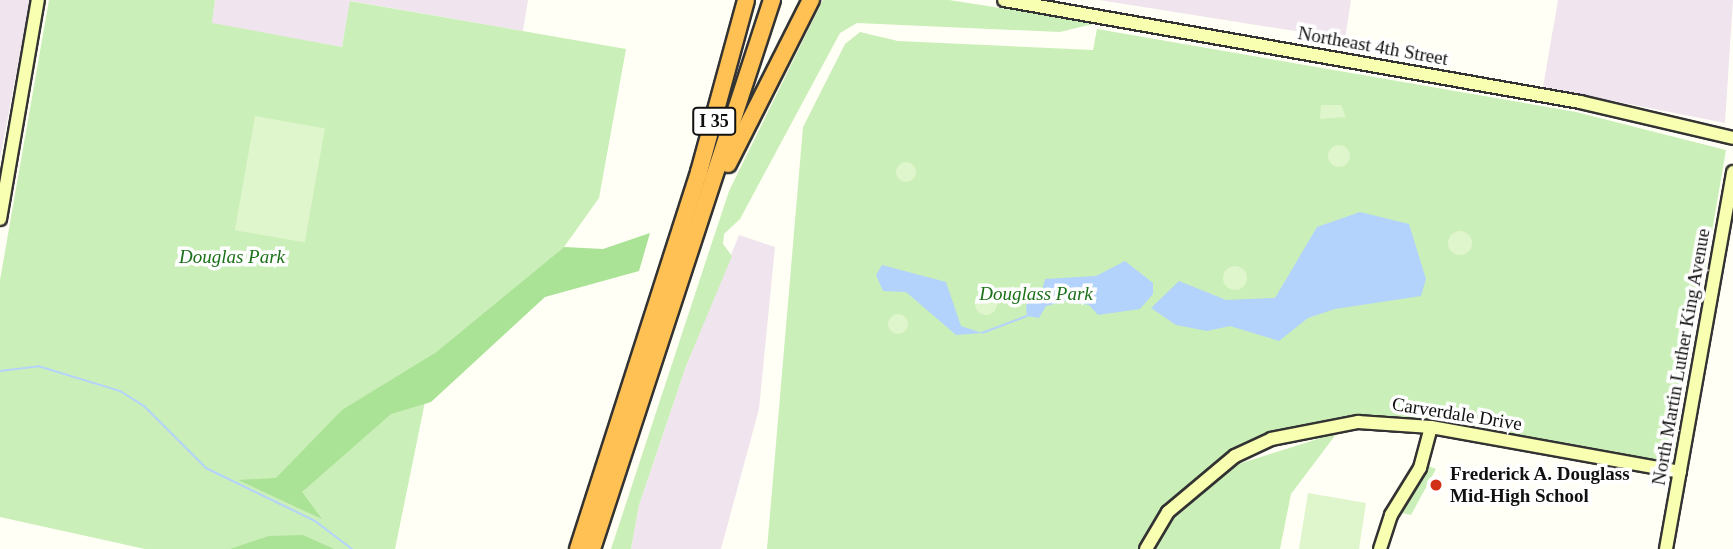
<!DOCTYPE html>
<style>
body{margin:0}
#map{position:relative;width:1733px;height:549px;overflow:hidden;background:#fffff5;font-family:Georgia,serif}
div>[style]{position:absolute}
.industrial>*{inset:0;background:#f0e5ef}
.green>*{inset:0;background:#cbefb8}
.forest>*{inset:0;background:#aae296}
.pitch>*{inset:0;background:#dff5cb;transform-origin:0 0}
.round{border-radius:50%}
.water>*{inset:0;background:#b3d3fd}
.stream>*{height:2px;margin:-1px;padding:0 1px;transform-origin:1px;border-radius:1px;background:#b3d3fd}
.roads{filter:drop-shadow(2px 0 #333) drop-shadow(-2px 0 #333) drop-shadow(0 2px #333) drop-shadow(0 -2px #333)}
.secondary>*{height:12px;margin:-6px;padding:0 6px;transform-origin:6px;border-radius:6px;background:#f9ffb0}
.highway>*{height:16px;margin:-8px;padding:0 8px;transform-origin:8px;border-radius:8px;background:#ffc153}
.dots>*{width:19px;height:19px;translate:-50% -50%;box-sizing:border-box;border:4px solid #fff;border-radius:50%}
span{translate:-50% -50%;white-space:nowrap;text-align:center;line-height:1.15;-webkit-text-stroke:7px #fff;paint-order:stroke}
.shield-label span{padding:2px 5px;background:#fff;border:2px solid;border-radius:5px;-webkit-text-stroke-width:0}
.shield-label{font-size:18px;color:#111;font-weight:700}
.street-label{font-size:19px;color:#111}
.park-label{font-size:19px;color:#1a7118;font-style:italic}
.poi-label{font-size:19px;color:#111;font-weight:700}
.left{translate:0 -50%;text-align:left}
</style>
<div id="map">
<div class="industrial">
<i style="clip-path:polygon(0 0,30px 0,0 159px)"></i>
<i style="clip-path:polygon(215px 0,528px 0,523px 31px,351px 1px,342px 47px,211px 24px)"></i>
<i style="clip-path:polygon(1099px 0,1351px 0,1345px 39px)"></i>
<i style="clip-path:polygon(1558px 0,1733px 0,1725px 123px,1543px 87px)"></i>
<i style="clip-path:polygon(739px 235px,775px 247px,759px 409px,721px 549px,631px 549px,639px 505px,686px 366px)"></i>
</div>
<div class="green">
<i style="clip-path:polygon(49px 0,215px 0,212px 23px,342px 47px,350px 1px,626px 49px,599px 198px,564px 247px,435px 353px,395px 549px,145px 549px,0 517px,0 280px)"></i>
<i style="clip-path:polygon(823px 0,949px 0,1097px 23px,1060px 32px,857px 23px,840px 33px,740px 219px,724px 234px,723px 244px,732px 256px,686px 366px,639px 505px,631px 549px,611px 549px,729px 191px)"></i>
<i style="clip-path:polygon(1097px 29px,1576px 112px,1726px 150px,1673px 458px,1664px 464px,1395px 417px,1351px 419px,1261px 438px,1223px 457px,1151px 526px,1142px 549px,767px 549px,803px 127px,845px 44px,860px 32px,898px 41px,1093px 50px)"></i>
<i style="clip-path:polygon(1337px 433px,1291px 494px,1280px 549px,1155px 549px,1172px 520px,1235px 465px)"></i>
<i style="clip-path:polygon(1426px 465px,1436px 469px,1411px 515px,1398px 512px)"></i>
</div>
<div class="forest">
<i style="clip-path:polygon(650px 233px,639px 271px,545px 297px,431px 402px,391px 414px,302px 492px,322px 519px,238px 480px,276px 478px,342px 410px,435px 353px,564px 247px,603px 249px)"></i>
<i style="clip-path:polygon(303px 535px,334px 549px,230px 549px,269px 536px)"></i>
</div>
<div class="pitch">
<i style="clip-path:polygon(1321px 105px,1341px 105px,1346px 117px,1320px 119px)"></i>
<i style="left:255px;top:116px;width:71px;height:116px;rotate:10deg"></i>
<i class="round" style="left:1328px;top:145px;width:22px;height:22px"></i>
<i class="round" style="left:896px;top:162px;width:20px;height:20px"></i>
<i class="round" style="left:1448px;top:231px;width:24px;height:24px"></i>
<i class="round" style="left:1223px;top:266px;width:24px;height:24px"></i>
<i class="round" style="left:975px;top:293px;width:22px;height:22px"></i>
<i class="round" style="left:888px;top:314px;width:20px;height:20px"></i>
<i style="clip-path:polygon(1308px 493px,1366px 503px,1359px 549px,1299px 549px)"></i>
</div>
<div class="water">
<i style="clip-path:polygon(1360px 212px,1409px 224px,1426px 279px,1421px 296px,1335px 309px,1308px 318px,1279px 341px,1230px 326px,1207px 331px,1176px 325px,1151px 308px,1179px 281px,1226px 300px,1275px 298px,1317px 227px)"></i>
<i style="clip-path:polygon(1125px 261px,1153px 283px,1153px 294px,1140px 309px,1098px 315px,1089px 305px,1066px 301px,1046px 306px,1039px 318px,1027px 316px,1026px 305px,1041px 294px,1045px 279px,1096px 276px)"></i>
<i style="clip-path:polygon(882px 265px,946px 282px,961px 326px,982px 333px,956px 335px,906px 292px,883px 291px,876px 275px)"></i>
</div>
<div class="stream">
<i style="left:982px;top:333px;width:48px;rotate:-20.7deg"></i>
<i style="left:0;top:371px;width:38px;rotate:-7deg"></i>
<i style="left:38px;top:366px;width:86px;rotate:17deg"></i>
<i style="left:120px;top:391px;width:28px;rotate:32deg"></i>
<i style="left:144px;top:406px;width:88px;rotate:45deg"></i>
<i style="left:206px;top:468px;width:121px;rotate:25.9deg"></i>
<i style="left:315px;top:521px;width:46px;rotate:37.1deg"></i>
</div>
<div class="roads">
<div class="secondary">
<i style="left:1004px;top:0;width:585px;rotate:10.04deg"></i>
<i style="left:1580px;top:102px;width:157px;rotate:13.2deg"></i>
<i style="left:0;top:219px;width:222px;rotate:-80.2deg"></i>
<i style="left:1146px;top:549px;width:43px;rotate:-59.3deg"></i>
<i style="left:1168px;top:512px;width:87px;rotate:-39.9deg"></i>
<i style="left:1235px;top:456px;width:40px;rotate:-25deg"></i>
<i style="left:1271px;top:439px;width:89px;rotate:-11.1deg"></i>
<i style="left:1358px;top:422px;width:73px;rotate:3.9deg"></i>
<i style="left:1431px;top:427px;width:253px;rotate:10.2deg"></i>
<i style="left:1380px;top:549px;width:36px;rotate:-72deg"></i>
<i style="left:1391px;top:515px;width:55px;rotate:-58.3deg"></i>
<i style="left:1420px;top:468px;width:42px;rotate:-75deg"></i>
<i style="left:1666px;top:549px;width:383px;rotate:-79.9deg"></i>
</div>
<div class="highway">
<i style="left:728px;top:164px;width:184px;rotate:-63.2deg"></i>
<i style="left:578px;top:549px;width:396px;rotate:-72.2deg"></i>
<i style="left:699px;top:172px;width:178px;rotate:-74.7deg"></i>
<i style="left:592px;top:549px;width:578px;rotate:-71.85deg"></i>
</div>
</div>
<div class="dots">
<i style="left:1436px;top:485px;background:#d23118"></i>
</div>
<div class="shield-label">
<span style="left:714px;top:121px">I 35</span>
</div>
<div class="street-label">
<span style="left:1373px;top:46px;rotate:10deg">Northeast 4th Street</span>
<span style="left:1681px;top:357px;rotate:-80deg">North Martin Luther King Avenue</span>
<span style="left:1457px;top:414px;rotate:9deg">Carverdale Drive</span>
</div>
<div class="park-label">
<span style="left:232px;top:257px">Douglas Park</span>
<span style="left:1036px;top:294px">Douglass Park</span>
</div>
<div class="poi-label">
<span class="left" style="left:1450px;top:485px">Frederick A. Douglass<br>Mid-High School</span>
</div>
</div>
